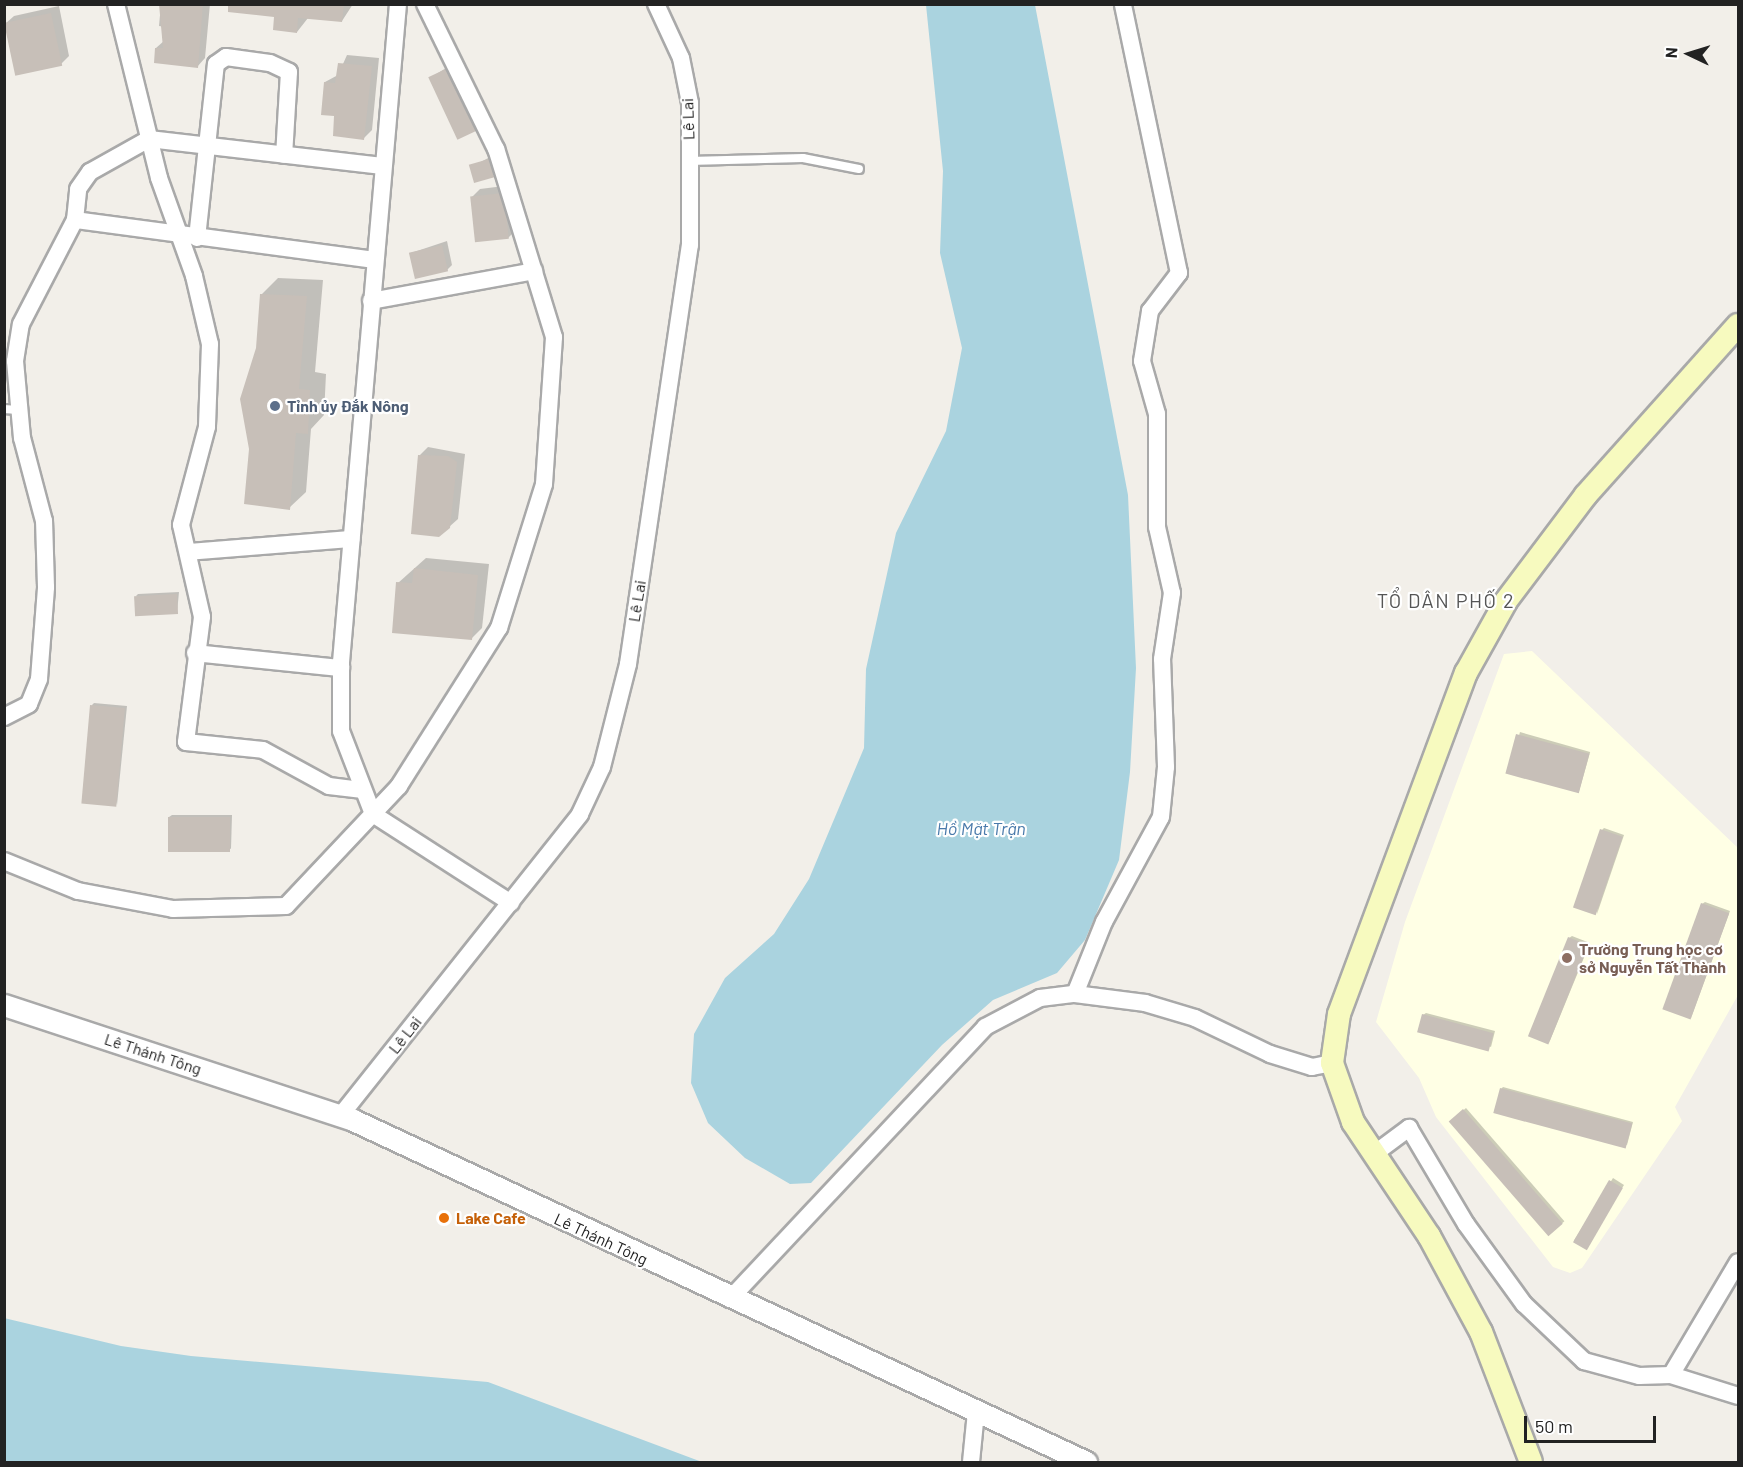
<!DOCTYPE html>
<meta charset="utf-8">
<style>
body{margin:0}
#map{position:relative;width:1743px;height:1467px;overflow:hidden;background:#f2efe9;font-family:Barlow,sans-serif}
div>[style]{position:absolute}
.education>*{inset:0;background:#ffffe5}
.water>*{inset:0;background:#aad3df}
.shadow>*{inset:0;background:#0003;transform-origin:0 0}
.building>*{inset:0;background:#c7bfb8;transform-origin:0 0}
.roads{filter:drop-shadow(2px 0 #a9a9a9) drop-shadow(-2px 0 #a9a9a9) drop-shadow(0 2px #a9a9a9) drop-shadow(0 -2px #a9a9a9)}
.service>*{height:8px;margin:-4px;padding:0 4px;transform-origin:4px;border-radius:4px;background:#fff}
.minor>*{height:16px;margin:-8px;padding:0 8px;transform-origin:8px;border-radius:8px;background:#fff}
.tertiary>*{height:21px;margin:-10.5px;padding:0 10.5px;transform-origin:10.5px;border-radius:10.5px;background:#fff}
.secondary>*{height:22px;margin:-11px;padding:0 11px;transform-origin:11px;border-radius:11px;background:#f7fabf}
.dots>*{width:16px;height:16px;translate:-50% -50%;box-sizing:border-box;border:3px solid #fff;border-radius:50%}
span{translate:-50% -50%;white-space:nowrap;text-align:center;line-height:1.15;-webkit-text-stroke:4.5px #fff;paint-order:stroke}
.street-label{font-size:16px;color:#222}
.service-label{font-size:16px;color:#4e5e75;font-weight:700}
.left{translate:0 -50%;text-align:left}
.education-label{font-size:16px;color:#785e54;font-weight:700}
.food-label{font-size:16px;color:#c56008;font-weight:700}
.water-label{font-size:18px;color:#4a7aab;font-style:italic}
.quarter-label{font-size:20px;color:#555;letter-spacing:1.5px}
.frame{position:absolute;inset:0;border:6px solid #222;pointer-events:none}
.north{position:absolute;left:1659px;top:24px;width:60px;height:60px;-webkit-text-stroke:4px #fff;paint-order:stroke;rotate:274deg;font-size:16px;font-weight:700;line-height:24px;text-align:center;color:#222}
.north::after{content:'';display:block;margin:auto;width:21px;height:27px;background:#222;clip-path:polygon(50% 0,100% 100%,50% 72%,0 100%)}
.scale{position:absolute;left:1524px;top:1416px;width:132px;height:27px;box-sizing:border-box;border:3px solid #222;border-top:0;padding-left:8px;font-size:18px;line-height:21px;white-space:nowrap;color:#222;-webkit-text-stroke:4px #fff;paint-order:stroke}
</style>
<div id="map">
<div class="education">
<i style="clip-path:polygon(1532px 651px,1738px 848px,1738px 995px,1675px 1107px,1682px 1121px,1582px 1268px,1570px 1273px,1553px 1267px,1436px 1117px,1419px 1078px,1376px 1022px,1405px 922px,1504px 654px)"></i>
</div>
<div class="water">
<i style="clip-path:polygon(926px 5px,1035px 5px,1128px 495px,1136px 668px,1130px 772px,1119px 860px,1085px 940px,1057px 973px,993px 1000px,942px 1045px,811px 1183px,790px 1184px,745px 1158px,708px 1123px,691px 1083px,694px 1034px,725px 978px,774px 934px,809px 879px,864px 748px,866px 669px,896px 533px,946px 431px,962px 348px,940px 253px,943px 171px)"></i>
<i style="clip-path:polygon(4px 1318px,121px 1346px,191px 1356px,488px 1382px,702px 1462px,5px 1462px)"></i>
</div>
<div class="shadow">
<i style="clip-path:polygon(161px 4px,210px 4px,205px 58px,197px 67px,156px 48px,165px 40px,166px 27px,159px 26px)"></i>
<i style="clip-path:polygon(230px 4px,353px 4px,342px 21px,308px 18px,297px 32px,276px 15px)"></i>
<i style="clip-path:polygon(59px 6px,69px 56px,61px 64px,5px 24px,14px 16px)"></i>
<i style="clip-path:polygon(347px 55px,379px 58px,372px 130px,364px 138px,335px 115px,325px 82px,338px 75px)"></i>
<i style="clip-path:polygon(459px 60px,478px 129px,430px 78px)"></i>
<i style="clip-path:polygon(494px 155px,499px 170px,493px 175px,471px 167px)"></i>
<i style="clip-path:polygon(511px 185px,516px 230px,508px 238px,471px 198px,480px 189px)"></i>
<i style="clip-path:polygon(447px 241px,452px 265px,447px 270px,411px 253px)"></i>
<i style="clip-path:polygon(278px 278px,323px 280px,315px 372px,326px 374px,324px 415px,311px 429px,306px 492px,289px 508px,261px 295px)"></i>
<i style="clip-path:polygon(428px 447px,465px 454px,458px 519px,449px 527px,420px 455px)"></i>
<i style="clip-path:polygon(426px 558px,489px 564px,482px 628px,471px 639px,398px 583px)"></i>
<i style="clip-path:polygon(179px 592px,177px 613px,136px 596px,138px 594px)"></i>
<i style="clip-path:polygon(94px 703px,127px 706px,117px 805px,92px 705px)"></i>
<i style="left:1520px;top:732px;width:73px;height:42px;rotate:16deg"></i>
<i style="clip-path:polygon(172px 815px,232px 815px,231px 849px,169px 817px)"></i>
<i style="clip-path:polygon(1604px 828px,1624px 835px,1597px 914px,1602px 830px)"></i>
<i style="clip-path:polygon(1705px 902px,1730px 911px,1691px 1018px,1702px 904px)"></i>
<i style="clip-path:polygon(1572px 936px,1590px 943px,1549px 1043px,1569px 938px)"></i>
<i style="clip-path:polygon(1426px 1013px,1495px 1031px,1491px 1047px,1423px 1015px)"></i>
<i style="clip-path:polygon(1503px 1087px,1633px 1122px,1627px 1145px,1501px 1089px)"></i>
<i style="left:1466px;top:1108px;width:150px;height:21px;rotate:49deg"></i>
<i style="left:1613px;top:1178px;width:13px;height:74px;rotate:32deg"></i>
</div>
<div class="building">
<i style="clip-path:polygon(159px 4px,203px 4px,198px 68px,154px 63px,155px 48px,163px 48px)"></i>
<i style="clip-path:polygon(228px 4px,344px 4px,342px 22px,298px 18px,297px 33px,273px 30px,274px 17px,228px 12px)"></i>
<i style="left:51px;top:13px;width:54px;height:48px;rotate:78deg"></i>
<i style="clip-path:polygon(338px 63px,372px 66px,364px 140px,333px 136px,334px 116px,321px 115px,324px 82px,335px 83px)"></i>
<i style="left:450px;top:67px;width:69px;height:24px;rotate:65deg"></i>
<i style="left:489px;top:159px;width:19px;height:21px;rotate:74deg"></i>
<i style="left:504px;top:193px;width:46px;height:34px;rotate:84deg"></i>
<i style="left:442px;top:245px;width:27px;height:34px;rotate:77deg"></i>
<i style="clip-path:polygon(260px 294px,307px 296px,299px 389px,310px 390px,308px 434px,296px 433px,290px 510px,244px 504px,249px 449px,240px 399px,256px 348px)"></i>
<i style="clip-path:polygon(418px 455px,448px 456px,457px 462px,450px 528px,439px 537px,411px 534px)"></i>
<i style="clip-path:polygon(414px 568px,478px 575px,472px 640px,392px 633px,396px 582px,412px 583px)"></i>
<i style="left:177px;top:594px;width:20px;height:43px;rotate:87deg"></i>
<i style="left:90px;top:705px;width:35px;height:99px;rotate:5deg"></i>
<i style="left:1516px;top:734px;width:76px;height:41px;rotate:15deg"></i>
<i style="left:168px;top:817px;width:62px;height:35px"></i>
<i style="left:1600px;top:829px;width:24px;height:83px;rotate:19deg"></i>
<i style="left:1701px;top:903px;width:30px;height:113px;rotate:20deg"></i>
<i style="left:1568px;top:937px;width:22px;height:107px;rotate:22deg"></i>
<i style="left:1422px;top:1014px;width:74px;height:19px;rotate:15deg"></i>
<i style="left:1500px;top:1088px;width:137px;height:26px;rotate:15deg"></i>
<i style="left:1463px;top:1109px;width:152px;height:19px;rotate:49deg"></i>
<i style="left:1609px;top:1180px;width:16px;height:72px;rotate:30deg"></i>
</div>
<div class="roads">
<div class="service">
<i style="left:689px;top:161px;width:114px;rotate:-1.5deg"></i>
<i style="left:803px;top:158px;width:57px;rotate:11.1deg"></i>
<i style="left:4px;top:409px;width:14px;rotate:4deg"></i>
</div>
<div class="minor">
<i style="left:116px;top:4px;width:179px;rotate:76.1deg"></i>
<i style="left:159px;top:178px;width:104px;rotate:70.3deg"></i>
<i style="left:194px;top:276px;width:70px;rotate:76.8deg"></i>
<i style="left:210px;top:344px;width:83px;rotate:92.1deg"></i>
<i style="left:207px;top:427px;width:101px;rotate:104.9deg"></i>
<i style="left:181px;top:525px;width:94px;rotate:77.1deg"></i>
<i style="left:202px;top:617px;width:126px;rotate:97.3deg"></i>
<i style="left:186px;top:742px;width:77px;rotate:5.9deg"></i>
<i style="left:263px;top:750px;width:75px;rotate:28.6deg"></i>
<i style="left:329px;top:786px;width:32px;rotate:7deg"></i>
<i style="left:398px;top:4px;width:660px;rotate:94.95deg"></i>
<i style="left:341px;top:662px;width:69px;rotate:90deg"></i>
<i style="left:341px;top:731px;width:89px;rotate:68.9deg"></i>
<i style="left:373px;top:814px;width:164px;rotate:32.8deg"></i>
<i style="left:75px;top:220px;width:302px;rotate:7.6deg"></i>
<i style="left:197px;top:238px;width:175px;rotate:-83.8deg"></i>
<i style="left:216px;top:64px;width:12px;rotate:-35deg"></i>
<i style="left:226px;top:57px;width:44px;rotate:7.8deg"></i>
<i style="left:270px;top:63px;width:21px;rotate:25deg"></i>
<i style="left:289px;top:72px;width:83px;rotate:93.4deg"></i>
<i style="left:371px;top:301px;width:166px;rotate:-10.4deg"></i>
<i style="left:188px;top:552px;width:164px;rotate:-4.6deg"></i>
<i style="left:195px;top:653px;width:147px;rotate:5.9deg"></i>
<i style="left:4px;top:717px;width:28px;rotate:-27deg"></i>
<i style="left:29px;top:704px;width:27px;rotate:-68deg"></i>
<i style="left:39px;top:679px;width:92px;rotate:-85.6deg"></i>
<i style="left:46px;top:587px;width:66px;rotate:-91.7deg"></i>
<i style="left:44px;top:521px;width:86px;rotate:-104.8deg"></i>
<i style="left:22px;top:438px;width:77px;rotate:-95.2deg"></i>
<i style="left:15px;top:361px;width:37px;rotate:-81deg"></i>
<i style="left:21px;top:324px;width:117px;rotate:-62.6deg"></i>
<i style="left:75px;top:220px;width:31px;rotate:-84deg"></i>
<i style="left:78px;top:189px;width:21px;rotate:-55deg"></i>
<i style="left:90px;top:172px;width:68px;rotate:-29.2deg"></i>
<i style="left:149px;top:139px;width:235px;rotate:6.6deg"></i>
<i style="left:4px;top:861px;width:80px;rotate:22.1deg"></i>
<i style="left:78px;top:891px;width:97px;rotate:10.7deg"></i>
<i style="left:173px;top:909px;width:113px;rotate:-1.5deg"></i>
<i style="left:286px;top:906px;width:165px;rotate:-46.7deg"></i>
<i style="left:399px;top:786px;width:187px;rotate:-57.7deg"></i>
<i style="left:499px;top:628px;width:151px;rotate:-72.6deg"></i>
<i style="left:544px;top:484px;width:147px;rotate:-86.1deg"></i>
<i style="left:554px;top:337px;width:197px;rotate:-107.1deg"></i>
<i style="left:496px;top:149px;width:161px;rotate:-116.1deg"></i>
<i style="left:1075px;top:994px;width:78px;rotate:-68.1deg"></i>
<i style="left:1104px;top:922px;width:119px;rotate:-61.5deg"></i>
<i style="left:1161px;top:817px;width:50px;rotate:-84.3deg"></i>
<i style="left:1166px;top:767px;width:108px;rotate:-92.1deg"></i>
<i style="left:1162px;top:659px;width:67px;rotate:-81.4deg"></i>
<i style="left:1172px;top:593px;width:68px;rotate:-102.8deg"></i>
<i style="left:1157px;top:527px;width:113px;rotate:-90deg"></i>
<i style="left:1157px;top:414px;width:55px;rotate:-105.8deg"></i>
<i style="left:1142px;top:361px;width:51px;rotate:-80.9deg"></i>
<i style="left:1150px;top:311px;width:48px;rotate:-52.7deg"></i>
<i style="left:1179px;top:273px;width:275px;rotate:-101.8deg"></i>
<i style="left:341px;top:1115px;width:384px;rotate:-51.5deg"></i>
<i style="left:580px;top:814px;width:52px;rotate:-64.9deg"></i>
<i style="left:602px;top:767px;width:106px;rotate:-75.8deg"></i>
<i style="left:628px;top:664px;width:424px;rotate:-81.6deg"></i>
<i style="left:690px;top:245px;width:142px;rotate:-90deg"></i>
<i style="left:690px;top:103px;width:46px;rotate:-101.3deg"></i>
<i style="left:681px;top:58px;width:60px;rotate:-114.8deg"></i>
<i style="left:1374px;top:1154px;width:44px;rotate:-36.6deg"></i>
<i style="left:1409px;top:1128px;width:112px;rotate:59.3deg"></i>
<i style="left:1466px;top:1224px;width:99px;rotate:54.1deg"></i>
<i style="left:1524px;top:1304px;width:83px;rotate:43.5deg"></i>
<i style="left:1584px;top:1361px;width:57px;rotate:15.3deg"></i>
<i style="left:1639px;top:1376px;width:32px;rotate:-2deg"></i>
<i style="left:1671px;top:1375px;width:70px;rotate:17.4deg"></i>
<i style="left:730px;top:1299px;width:373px;rotate:-46.8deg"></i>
<i style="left:985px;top:1027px;width:62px;rotate:-27.8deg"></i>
<i style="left:1040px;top:998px;width:35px;rotate:-7deg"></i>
<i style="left:1075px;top:994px;width:71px;rotate:7.3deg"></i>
<i style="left:1145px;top:1003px;width:52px;rotate:16.7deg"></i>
<i style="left:1195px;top:1018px;width:83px;rotate:25.6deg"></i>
<i style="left:1270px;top:1054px;width:44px;rotate:17.2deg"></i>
<i style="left:1312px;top:1067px;width:20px;rotate:-11deg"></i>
<i style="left:1671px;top:1375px;width:131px;rotate:-59.3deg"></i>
<i style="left:971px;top:1462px;width:50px;rotate:-84.3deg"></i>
</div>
<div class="tertiary">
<i style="left:4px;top:1005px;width:367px;rotate:18.2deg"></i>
<i style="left:353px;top:1120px;width:809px;rotate:25.01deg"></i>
</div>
<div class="secondary">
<i style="left:1531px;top:1462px;width:139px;rotate:-111deg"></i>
<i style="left:1481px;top:1332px;width:109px;rotate:-118.4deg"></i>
<i style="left:1429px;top:1236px;width:137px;rotate:-123.7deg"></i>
<i style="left:1353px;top:1122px;width:63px;rotate:-109.6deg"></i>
<i style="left:1332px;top:1063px;width:49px;rotate:-81.9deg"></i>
<i style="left:1339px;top:1014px;width:364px;rotate:-69.6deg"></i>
<i style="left:1466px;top:673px;width:82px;rotate:-60.9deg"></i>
<i style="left:1506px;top:601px;width:133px;rotate:-53deg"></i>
<i style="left:1586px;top:495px;width:228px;rotate:-48.2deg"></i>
</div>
</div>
<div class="dots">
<i style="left:275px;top:406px;background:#5c6f8a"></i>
<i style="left:1567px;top:958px;background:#8d6e63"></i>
<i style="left:444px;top:1218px;background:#e8710a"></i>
</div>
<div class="street-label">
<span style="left:688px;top:119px;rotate:-92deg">Lê Lai</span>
<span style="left:637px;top:601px;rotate:-81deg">Lê Lai</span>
<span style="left:405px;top:1035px;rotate:-52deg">Lê Lai</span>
<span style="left:153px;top:1054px;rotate:18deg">Lê Thánh Tông</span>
<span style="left:601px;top:1239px;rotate:25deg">Lê Thánh Tông</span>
</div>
<div class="service-label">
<span class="left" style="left:287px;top:406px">Tỉnh ủy Đắk Nông</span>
</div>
<div class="education-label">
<span class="left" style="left:1579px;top:958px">Trường Trung học cơ<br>sở Nguyễn Tất Thành</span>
</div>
<div class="food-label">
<span class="left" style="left:456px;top:1218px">Lake Cafe</span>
</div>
<div class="water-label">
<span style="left:981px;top:828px">Hồ Mặt Trận</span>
</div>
<div class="quarter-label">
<span style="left:1446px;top:600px">TỔ DÂN PHỐ 2</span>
</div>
<div class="frame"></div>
<div class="north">N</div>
<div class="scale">50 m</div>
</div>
